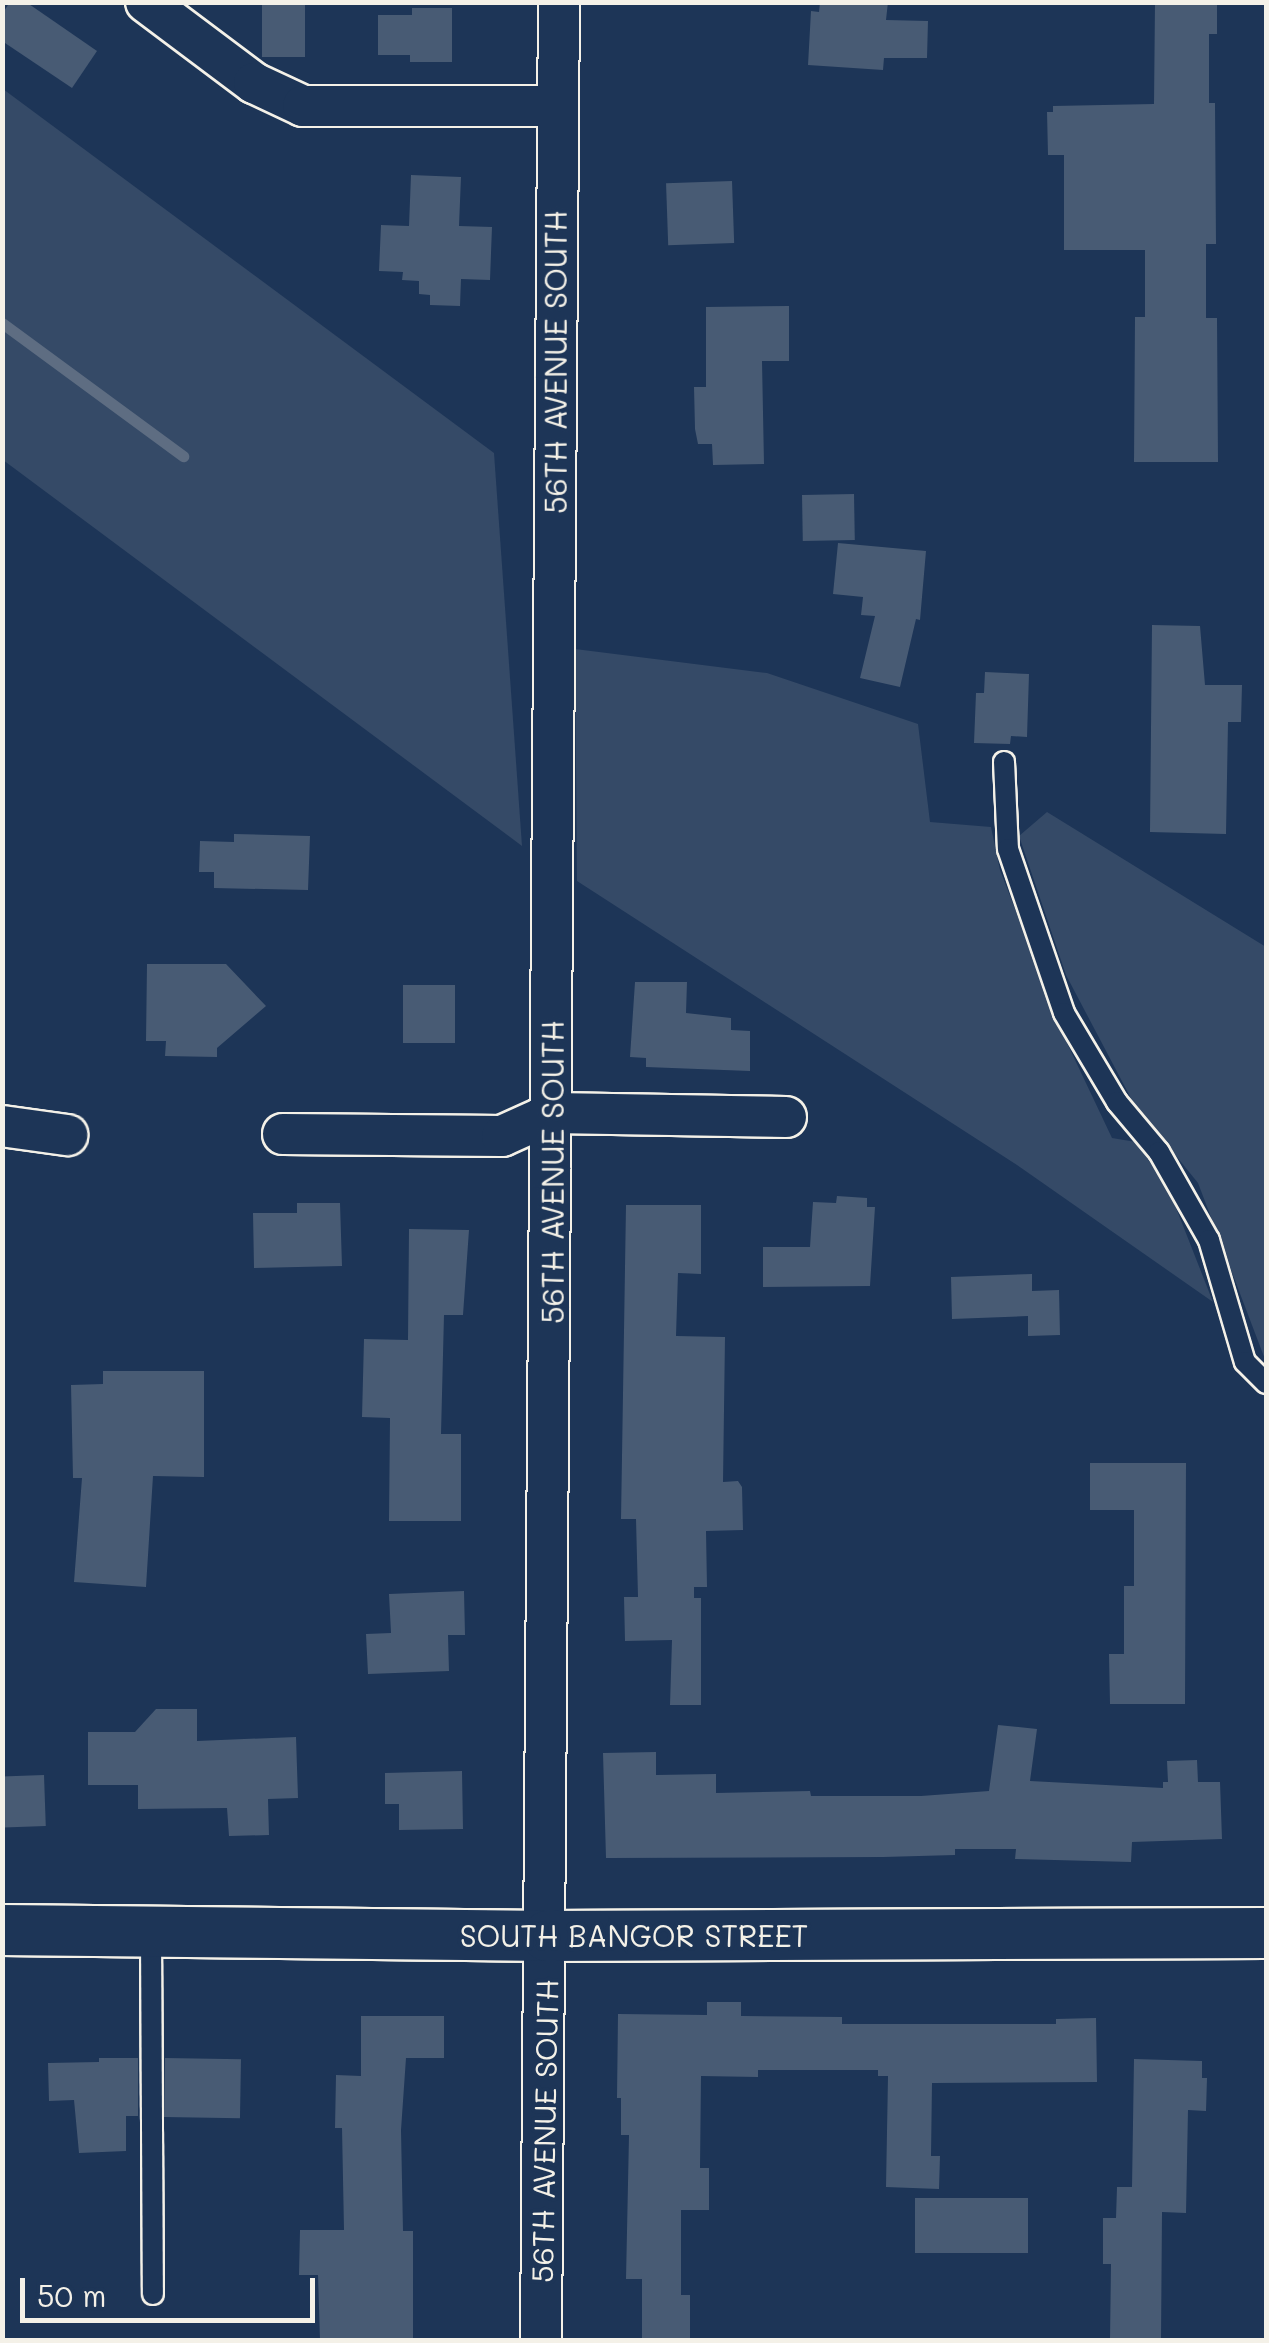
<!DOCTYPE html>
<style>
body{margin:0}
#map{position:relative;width:1269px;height:2343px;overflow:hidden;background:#1d3557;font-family:Mali,sans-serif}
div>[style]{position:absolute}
.green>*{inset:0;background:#354a67}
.stream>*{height:11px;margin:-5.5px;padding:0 5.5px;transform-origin:5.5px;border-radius:5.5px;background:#5e6d82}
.building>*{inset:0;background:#485b74;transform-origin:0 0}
.roads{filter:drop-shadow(2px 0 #f4f1e8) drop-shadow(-2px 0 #f4f1e8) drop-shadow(0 2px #f4f1e8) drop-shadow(0 -2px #f4f1e8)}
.service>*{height:20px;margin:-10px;padding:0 10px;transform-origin:10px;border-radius:10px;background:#1d3557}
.minor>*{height:40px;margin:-20px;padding:0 20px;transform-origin:20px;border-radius:20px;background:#1d3557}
.tertiary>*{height:50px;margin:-25px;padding:0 25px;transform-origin:25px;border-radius:25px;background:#1d3557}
span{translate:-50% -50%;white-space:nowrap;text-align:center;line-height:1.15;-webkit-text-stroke:8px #1d3557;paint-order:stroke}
.street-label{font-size:30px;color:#f4f1e8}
.frame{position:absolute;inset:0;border:5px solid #f4f1e8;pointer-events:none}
.scale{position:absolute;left:20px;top:2278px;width:295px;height:45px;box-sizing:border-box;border:5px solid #f4f1e8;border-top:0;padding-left:12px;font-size:30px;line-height:35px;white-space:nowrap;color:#f4f1e8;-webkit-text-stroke:8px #1d3557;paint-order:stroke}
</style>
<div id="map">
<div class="green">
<i style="clip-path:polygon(3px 89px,494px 453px,522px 846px,3px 460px)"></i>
<i style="clip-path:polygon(575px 649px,767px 673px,918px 724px,930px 822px,991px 827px,1000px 870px,1067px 1043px,1112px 1138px,1136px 1142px,1169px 1190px,1213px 1302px,1017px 1165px,577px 881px)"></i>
<i style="clip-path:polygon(1047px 812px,1266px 947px,1266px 1362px,1198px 1183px,1134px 1104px,1066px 975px,1019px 836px)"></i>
</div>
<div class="stream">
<i style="left:2px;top:323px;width:225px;rotate:36.3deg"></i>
</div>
<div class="building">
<i style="clip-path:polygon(10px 2px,26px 2px,97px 51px,72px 88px,2px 41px,2px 14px)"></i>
<i style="left:262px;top:2px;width:43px;height:55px"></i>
<i style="clip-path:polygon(820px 2px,888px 2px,886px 20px,928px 21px,927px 58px,884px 58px,883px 70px,808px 65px,811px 11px,819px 12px)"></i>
<i style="clip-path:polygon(1155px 2px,1217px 2px,1217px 34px,1209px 34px,1209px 103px,1215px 103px,1216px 244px,1206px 244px,1206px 318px,1217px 318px,1218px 462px,1134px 462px,1135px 317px,1145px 317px,1145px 250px,1064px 250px,1064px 155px,1048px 155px,1047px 112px,1053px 112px,1053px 106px,1154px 104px)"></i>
<i style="clip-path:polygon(412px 8px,452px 8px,452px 62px,410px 62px,410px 55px,378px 55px,378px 15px,412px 15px)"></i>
<i style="clip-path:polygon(411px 175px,461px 177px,459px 226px,492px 227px,490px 280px,461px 279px,460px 306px,430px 305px,430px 295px,419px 294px,419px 281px,402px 280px,403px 272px,379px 271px,381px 225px,409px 226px)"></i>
<i style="left:732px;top:181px;width:62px;height:66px;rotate:88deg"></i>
<i style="clip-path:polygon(789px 306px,789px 361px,762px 361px,764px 464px,713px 465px,712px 444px,698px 444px,695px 429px,694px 387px,706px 387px,706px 307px)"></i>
<i style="left:854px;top:494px;width:46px;height:52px;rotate:89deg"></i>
<i style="clip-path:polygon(838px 543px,926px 551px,920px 620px,916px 619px,900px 687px,860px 678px,875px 616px,861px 615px,863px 597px,833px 594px)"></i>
<i style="clip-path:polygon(1152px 625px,1200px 626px,1205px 685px,1242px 685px,1241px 722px,1228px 722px,1226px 834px,1150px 832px)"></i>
<i style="clip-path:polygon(985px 672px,1029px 674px,1027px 737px,1011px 736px,1010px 744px,974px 743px,976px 693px,984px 693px)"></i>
<i style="clip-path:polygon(234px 834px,310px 836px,308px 890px,214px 888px,214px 872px,199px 872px,200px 841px,234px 842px)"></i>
<i style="clip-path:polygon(147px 964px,226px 964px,266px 1006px,217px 1048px,217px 1057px,165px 1056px,166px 1041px,146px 1041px)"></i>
<i style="clip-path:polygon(635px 982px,687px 982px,686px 1013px,731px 1018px,731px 1030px,750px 1031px,750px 1071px,646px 1067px,646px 1058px,630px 1057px)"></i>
<i style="left:403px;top:985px;width:52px;height:58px"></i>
<i style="clip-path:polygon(837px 1196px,867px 1198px,867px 1207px,875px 1207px,870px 1286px,763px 1287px,763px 1247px,810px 1247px,813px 1202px,836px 1203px)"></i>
<i style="clip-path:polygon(297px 1203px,340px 1203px,342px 1266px,254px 1268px,253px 1213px,297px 1213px)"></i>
<i style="clip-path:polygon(626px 1205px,701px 1205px,701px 1274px,678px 1273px,676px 1336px,725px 1337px,723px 1482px,738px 1481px,742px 1487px,743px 1530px,706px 1531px,707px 1587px,694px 1587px,694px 1598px,701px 1598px,701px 1705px,670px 1705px,672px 1640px,625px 1641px,624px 1597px,638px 1597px,636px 1519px,621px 1519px)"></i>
<i style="clip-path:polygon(409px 1229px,469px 1230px,463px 1315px,444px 1315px,441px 1434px,461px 1434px,461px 1521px,389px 1521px,390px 1418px,362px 1417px,364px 1339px,408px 1340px)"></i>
<i style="clip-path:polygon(1032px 1274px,1032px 1291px,1059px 1290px,1060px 1335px,1028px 1336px,1028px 1316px,952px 1319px,951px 1277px)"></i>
<i style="clip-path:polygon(103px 1371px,204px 1371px,204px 1477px,153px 1476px,146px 1587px,74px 1582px,82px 1478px,73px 1478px,71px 1385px,103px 1384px)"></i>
<i style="clip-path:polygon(1090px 1463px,1186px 1463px,1185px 1704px,1110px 1704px,1109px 1654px,1124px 1654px,1124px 1586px,1134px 1586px,1134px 1510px,1090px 1510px)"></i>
<i style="clip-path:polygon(464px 1591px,465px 1635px,448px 1635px,449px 1671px,368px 1674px,366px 1634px,391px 1633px,389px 1594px)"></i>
<i style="clip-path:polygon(156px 1709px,197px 1709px,197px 1741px,296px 1737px,298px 1798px,268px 1799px,269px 1835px,229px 1836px,227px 1808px,138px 1809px,138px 1785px,88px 1785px,88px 1732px,135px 1732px)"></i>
<i style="clip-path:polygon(998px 1725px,1037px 1729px,1030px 1781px,1163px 1788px,1163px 1782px,1168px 1782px,1167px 1761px,1197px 1760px,1198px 1782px,1220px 1782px,1222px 1839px,1132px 1842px,1131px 1862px,1015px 1859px,1016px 1849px,955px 1849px,955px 1855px,883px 1857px,606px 1858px,603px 1753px,656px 1752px,656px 1775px,716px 1774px,716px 1793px,810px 1791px,811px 1796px,921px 1796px,989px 1791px)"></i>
<i style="clip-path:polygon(462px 1771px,463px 1829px,399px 1830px,399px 1804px,385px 1804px,385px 1773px)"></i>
<i style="left:44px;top:1775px;width:51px;height:42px;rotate:88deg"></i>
<i style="clip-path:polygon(707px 2002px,741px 2002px,741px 2016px,842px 2017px,842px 2024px,1056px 2024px,1056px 2019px,1096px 2018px,1097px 2082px,932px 2083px,931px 2156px,940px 2156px,939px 2189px,886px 2187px,888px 2076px,878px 2076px,878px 2070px,758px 2070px,758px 2077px,701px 2076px,700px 2168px,709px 2168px,709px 2210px,681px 2210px,681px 2295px,690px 2295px,690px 2340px,642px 2340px,642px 2279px,626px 2279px,629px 2135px,621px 2135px,621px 2098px,617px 2098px,618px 2014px,707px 2015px)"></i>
<i style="clip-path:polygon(361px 2016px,444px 2016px,444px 2058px,406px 2058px,401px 2130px,403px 2231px,413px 2231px,413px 2340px,320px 2340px,318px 2275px,299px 2275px,300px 2230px,344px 2230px,342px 2128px,335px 2128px,336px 2075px,361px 2076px)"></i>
<i style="clip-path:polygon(99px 2058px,138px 2058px,138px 2116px,126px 2116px,126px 2151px,79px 2153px,74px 2100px,49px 2101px,48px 2063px,99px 2062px)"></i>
<i style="left:165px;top:2058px;width:76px;height:59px;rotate:1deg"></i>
<i style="clip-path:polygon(1134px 2059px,1202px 2061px,1202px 2078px,1207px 2078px,1206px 2111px,1188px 2110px,1186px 2213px,1162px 2212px,1161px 2340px,1110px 2340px,1111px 2264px,1103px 2264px,1103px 2218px,1116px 2218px,1117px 2187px,1132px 2187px)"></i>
<i style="left:915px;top:2198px;width:113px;height:55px"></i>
</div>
<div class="roads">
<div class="service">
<i style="left:1004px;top:762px;width:87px;rotate:87.4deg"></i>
<i style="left:1008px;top:849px;width:173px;rotate:71.1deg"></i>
<i style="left:1064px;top:1013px;width:104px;rotate:59.2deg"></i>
<i style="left:1117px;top:1102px;width:65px;rotate:50deg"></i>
<i style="left:1159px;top:1152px;width:101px;rotate:60.4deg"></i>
<i style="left:1209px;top:1240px;width:127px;rotate:73.6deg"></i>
<i style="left:1245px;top:1362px;width:30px;rotate:45deg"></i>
<i style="left:151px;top:1933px;width:361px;rotate:89.7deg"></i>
</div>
<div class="minor">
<i style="left:146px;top:2px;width:135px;rotate:36.9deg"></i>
<i style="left:254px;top:83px;width:54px;rotate:25.1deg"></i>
<i style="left:303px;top:106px;width:253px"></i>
<i style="left:2px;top:1126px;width:66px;rotate:7.9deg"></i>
<i style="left:283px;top:1134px;width:219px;rotate:0.5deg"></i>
<i style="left:502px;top:1136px;width:56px;rotate:-24.3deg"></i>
<i style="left:553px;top:1113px;width:233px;rotate:1deg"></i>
<i style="left:541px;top:2340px;width:2338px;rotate:-89.56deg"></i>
</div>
<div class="tertiary">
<i style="left:2px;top:1930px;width:545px;rotate:0.63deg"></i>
<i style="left:547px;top:1936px;width:719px;rotate:-0.24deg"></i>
</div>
</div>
<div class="street-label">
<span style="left:555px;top:362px;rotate:-90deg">56TH AVENUE SOUTH</span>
<span style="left:552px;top:1172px;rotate:-90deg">56TH AVENUE SOUTH</span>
<span style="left:634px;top:1935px">SOUTH BANGOR STREET</span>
<span style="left:544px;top:2131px;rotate:-89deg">56TH AVENUE SOUTH</span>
</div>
<div class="frame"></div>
<div class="scale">50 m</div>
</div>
